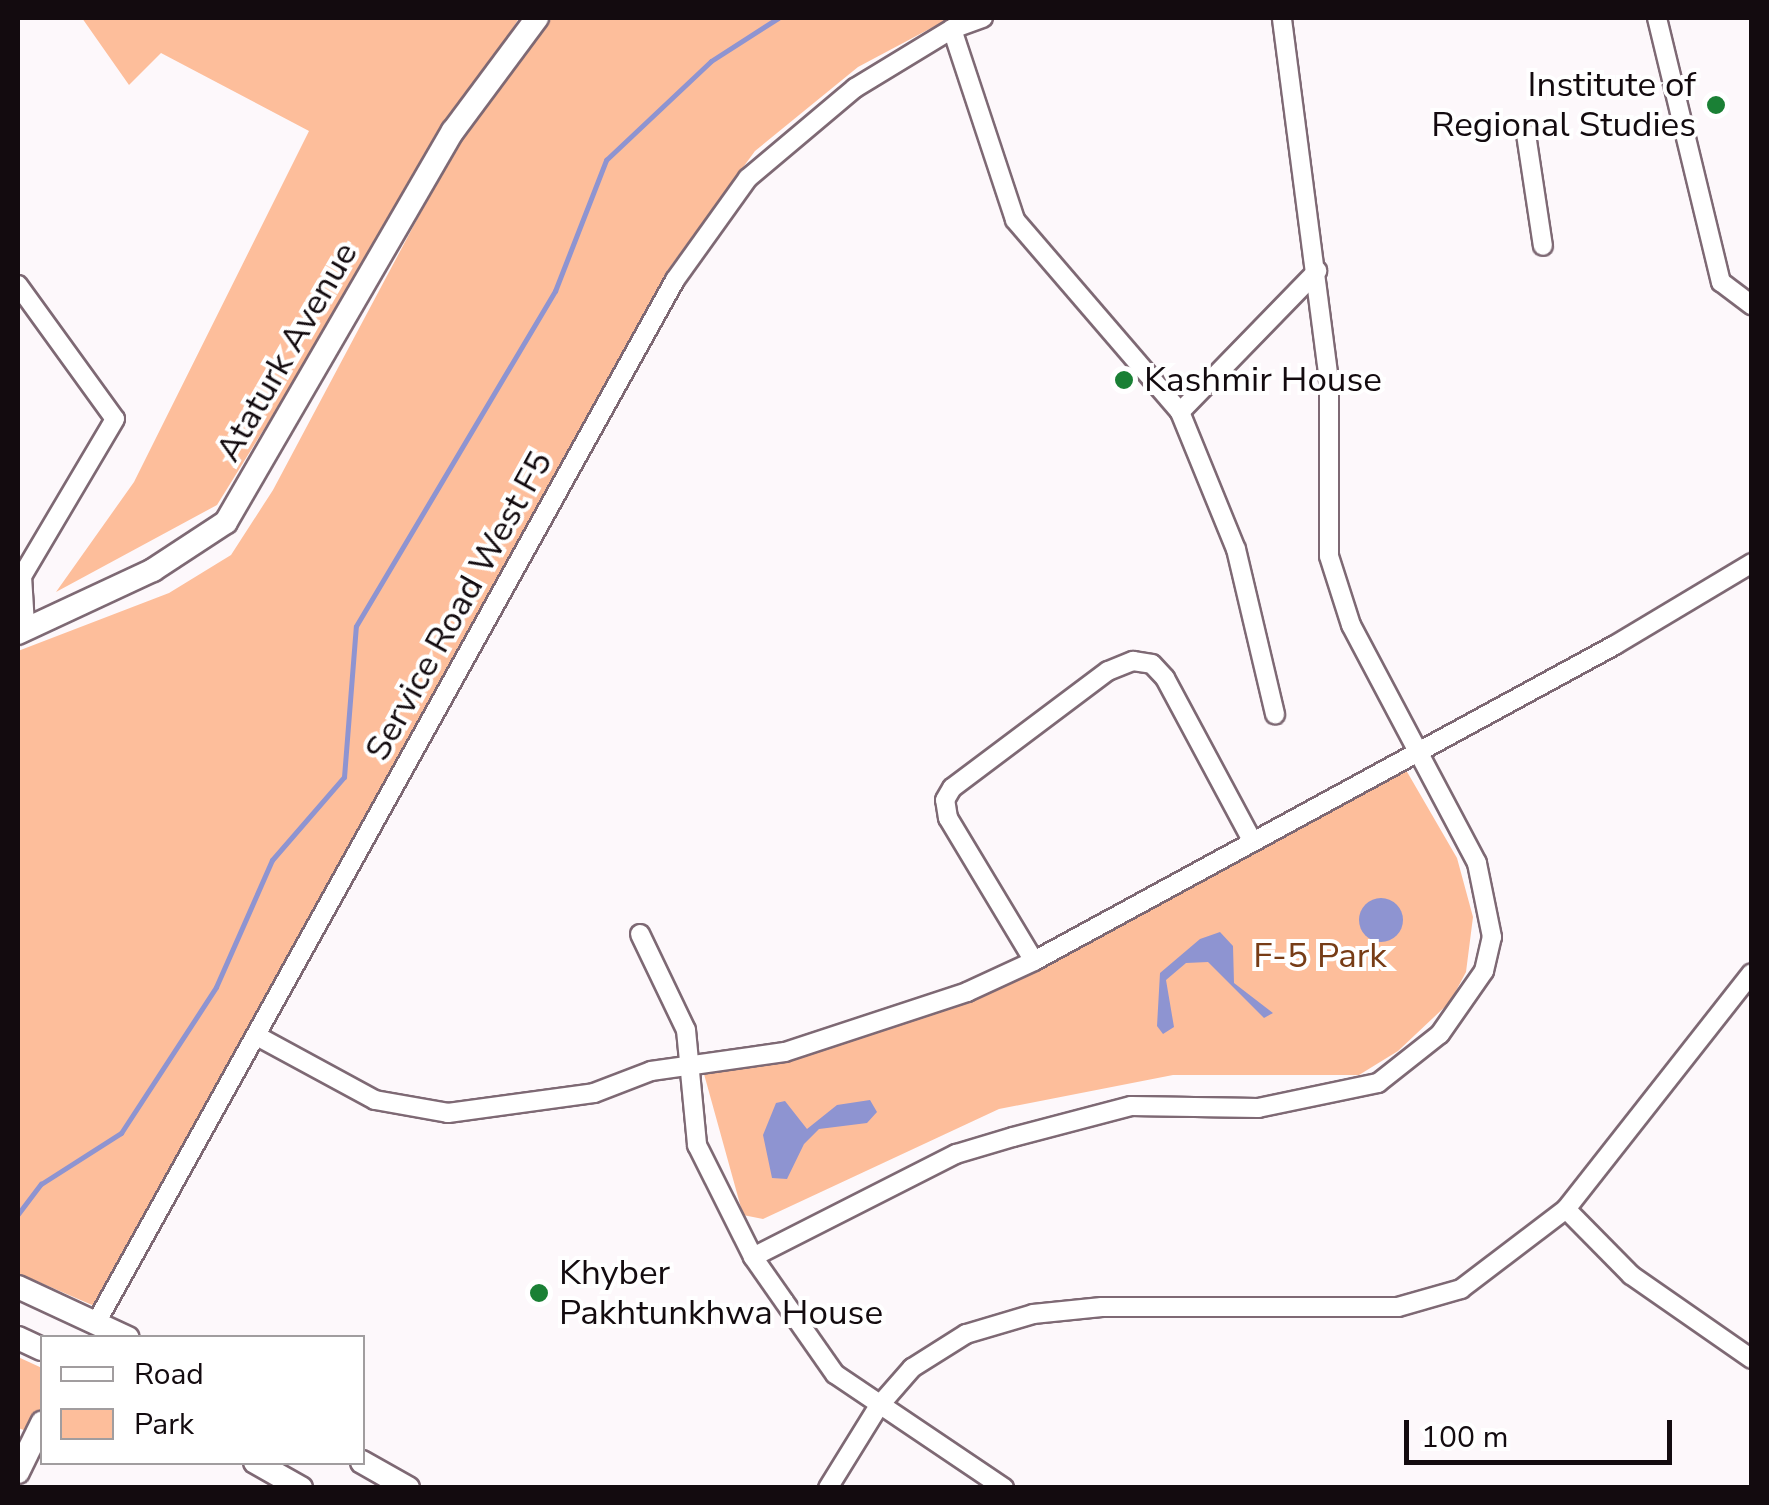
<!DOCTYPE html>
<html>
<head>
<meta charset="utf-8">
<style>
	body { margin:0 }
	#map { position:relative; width:1769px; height:1505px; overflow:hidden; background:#fdf8fb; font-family:"Nunito Sans",sans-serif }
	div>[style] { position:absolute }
	.green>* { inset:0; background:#fdbe9b }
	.water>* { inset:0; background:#8e94d1 }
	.round { border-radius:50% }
	.stream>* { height:5px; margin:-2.5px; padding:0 2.5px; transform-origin:2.5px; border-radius:2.5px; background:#8e94d1 }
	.roads { filter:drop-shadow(2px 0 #7e6974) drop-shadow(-2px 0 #7e6974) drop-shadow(0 2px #7e6974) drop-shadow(0 -2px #7e6974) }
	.minor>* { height:18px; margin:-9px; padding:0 9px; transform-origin:9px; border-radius:9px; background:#fff }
	.tertiary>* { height:22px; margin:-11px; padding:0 11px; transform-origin:11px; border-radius:11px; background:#fff }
	.dots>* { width:28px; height:28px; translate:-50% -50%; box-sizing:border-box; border:5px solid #fff; border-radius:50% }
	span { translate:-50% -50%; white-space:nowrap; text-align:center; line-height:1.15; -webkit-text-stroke:8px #fff; paint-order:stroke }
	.poi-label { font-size:35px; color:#130b0f }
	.right { translate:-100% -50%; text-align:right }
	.left { translate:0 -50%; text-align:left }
	.street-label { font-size:35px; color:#130b0f }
	.park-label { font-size:35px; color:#773c16 }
	.frame { position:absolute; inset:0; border:20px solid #130b0f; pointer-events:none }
	.legend { position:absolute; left:40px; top:1335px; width:325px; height:130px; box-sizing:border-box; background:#fff; border:2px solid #a19d9f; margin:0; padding:12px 18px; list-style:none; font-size:30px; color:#130b0f }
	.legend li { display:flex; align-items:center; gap:20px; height:50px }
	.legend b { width:50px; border:2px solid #a19d9f }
	.scale { position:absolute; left:1404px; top:1420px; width:268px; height:45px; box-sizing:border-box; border:5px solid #130b0f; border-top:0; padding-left:12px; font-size:30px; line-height:35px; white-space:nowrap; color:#130b0f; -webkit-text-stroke:8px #fff; paint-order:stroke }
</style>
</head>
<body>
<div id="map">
	<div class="green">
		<div style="clip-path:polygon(82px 18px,519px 18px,217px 505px,56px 592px,134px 482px,309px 131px,161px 53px,129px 85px)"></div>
		<div style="clip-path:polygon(548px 18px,950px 18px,858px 67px,755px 151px,667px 271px,99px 1308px,18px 1273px,18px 651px,169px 593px,231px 555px,273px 490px,463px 133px,529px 34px)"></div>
		<div style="clip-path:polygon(1406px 770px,1457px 858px,1473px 917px,1466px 972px,1450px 1002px,1398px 1051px,1359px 1075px,1173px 1075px,999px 1109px,763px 1219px,743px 1215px,704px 1074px,863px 1036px,1001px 984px)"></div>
		<div style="clip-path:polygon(18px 1357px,42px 1368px,42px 1414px,33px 1433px,18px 1428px)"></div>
	</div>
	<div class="water">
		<div class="round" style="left:1359px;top:898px;width:44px;height:44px"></div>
		<div style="clip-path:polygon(1220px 932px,1233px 946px,1234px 983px,1273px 1013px,1264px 1018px,1208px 962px,1186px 963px,1166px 980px,1174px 1027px,1163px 1034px,1157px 1026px,1160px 973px,1200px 939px)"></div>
		<div style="clip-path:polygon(870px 1100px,877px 1112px,867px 1123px,819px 1129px,804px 1144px,787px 1179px,772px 1178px,763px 1135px,776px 1103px,785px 1101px,807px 1129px,837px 1105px)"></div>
	</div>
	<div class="stream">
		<div style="left:18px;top:1214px;width:38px;rotate:-53deg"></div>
		<div style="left:41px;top:1184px;width:95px;rotate:-32.5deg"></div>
		<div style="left:121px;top:1133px;width:174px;rotate:-56.9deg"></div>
		<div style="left:216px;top:987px;width:139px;rotate:-66.2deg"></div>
		<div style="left:272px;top:860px;width:110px;rotate:-49.1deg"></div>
		<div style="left:344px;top:777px;width:151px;rotate:-85.5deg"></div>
		<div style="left:356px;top:626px;width:390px;rotate:-59.3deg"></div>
		<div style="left:555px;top:291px;width:141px;rotate:-68.7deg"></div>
		<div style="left:606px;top:160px;width:144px;rotate:-43.3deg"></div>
		<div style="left:711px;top:61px;width:80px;rotate:-32.7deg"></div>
	</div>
	<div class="roads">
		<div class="minor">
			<div style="left:1657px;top:18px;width:272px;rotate:76.4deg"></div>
			<div style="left:1721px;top:282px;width:39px;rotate:37deg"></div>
			<div style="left:952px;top:29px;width:201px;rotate:71.7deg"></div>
			<div style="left:1015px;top:220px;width:253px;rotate:49.3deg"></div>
			<div style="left:1180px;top:412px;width:148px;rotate:67.8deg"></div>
			<div style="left:1236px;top:549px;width:170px;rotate:76.7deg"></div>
			<div style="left:1526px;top:134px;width:113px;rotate:81.4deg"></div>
			<div style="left:18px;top:285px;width:165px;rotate:54.1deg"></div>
			<div style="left:115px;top:419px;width:182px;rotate:120.6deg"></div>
			<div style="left:22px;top:576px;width:49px;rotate:86.5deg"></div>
			<div style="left:1180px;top:412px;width:197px;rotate:-45.8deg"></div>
			<div style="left:640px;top:934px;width:106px;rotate:64.4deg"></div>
			<div style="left:686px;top:1030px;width:116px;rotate:84.5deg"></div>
			<div style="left:697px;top:1145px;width:125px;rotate:63.4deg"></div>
			<div style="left:753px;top:1257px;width:143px;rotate:55deg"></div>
			<div style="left:835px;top:1374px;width:204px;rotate:34deg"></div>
			<div style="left:1034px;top:961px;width:167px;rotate:-121deg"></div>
			<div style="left:948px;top:818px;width:18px;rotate:-99deg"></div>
			<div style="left:945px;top:800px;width:14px;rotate:-60deg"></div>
			<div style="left:952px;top:788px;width:195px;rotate:-36.9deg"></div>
			<div style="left:1108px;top:671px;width:27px;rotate:-22deg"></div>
			<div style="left:1133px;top:661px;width:19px;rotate:9deg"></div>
			<div style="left:1152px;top:664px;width:19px;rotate:47deg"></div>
			<div style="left:1165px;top:678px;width:186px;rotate:61.8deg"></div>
			<div style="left:257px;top:1036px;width:134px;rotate:28.5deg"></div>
			<div style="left:375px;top:1100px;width:74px;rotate:10.1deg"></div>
			<div style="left:448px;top:1113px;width:147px;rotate:-7.8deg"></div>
			<div style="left:594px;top:1093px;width:61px;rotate:-21.1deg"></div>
			<div style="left:651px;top:1071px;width:135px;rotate:-8.1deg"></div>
			<div style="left:785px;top:1052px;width:192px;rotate:-18.2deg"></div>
			<div style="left:967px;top:992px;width:74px;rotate:-24.8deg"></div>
			<div style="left:1034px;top:961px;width:661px;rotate:-28.54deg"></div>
			<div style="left:1615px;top:645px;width:160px;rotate:-30.9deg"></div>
			<div style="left:1566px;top:1209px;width:93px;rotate:45.4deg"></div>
			<div style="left:1631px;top:1275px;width:147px;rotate:34.8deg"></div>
			<div style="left:753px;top:1257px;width:228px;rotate:-26.9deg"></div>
			<div style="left:956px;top:1154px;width:59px;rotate:-16.6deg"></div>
			<div style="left:1013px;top:1137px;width:122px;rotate:-14.7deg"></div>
			<div style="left:1131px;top:1106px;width:127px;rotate:0.9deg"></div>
			<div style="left:1258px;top:1108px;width:123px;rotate:-11.8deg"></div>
			<div style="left:1378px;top:1083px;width:79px;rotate:-38.3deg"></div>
			<div style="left:1440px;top:1034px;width:77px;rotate:-55.1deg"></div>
			<div style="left:1484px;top:971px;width:35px;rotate:-77deg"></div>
			<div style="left:1492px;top:937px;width:76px;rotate:-101.5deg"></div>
			<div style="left:1477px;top:863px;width:269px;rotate:-117.9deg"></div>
			<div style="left:1351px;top:625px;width:72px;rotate:-107.7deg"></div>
			<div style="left:1329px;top:556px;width:175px;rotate:-90deg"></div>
			<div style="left:1329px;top:381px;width:366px;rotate:-97.4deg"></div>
			<div style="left:97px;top:1321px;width:1191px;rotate:-60.96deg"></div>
			<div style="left:675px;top:280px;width:125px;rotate:-54.4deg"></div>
			<div style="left:748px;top:178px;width:140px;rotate:-40.1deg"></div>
			<div style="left:855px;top:88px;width:114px;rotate:-31.3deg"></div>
			<div style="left:952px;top:29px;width:33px;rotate:-20deg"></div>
			<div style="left:828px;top:1488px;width:95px;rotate:-58.3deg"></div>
			<div style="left:878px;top:1407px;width:52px;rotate:-48.9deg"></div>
			<div style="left:912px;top:1368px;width:64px;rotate:-32.2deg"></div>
			<div style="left:966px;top:1334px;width:70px;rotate:-16.6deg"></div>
			<div style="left:1033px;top:1314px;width:69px;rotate:-5.8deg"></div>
			<div style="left:1102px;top:1307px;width:296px"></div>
			<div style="left:1398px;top:1307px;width:66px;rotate:-15.9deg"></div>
			<div style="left:1461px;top:1289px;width:132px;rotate:-37.3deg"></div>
			<div style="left:1566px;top:1209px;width:300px;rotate:-51.8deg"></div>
		</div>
		<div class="tertiary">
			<div style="left:18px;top:633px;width:149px;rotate:-25deg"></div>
			<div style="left:153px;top:570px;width:87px;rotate:-33.3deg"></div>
			<div style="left:226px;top:522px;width:452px;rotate:-59.9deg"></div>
			<div style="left:453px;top:131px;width:141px;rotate:-53.4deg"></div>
			<div style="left:18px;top:1287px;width:121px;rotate:24.9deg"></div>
			<div style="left:18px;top:1338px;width:26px;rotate:25deg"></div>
			<div style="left:255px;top:1462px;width:53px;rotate:29.5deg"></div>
			<div style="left:362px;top:1462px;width:53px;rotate:29.5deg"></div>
			<div style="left:18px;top:1472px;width:55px;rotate:-63.9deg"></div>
		</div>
	</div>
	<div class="dots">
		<div style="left:1716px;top:105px;background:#1a8035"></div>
		<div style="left:1124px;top:380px;background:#1a8035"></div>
		<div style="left:539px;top:1293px;background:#1a8035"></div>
	</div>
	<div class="poi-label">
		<span class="right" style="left:1696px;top:105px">Institute of<br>Regional Studies</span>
		<span class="left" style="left:1144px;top:380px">Kashmir House</span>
		<span class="left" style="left:559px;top:1293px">Khyber<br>Pakhtunkhwa House</span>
	</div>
	<div class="street-label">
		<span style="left:287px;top:352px;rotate:-60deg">Ataturk Avenue</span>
		<span style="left:459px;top:606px;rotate:-61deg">Service Road West F5</span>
	</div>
	<div class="park-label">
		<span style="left:1320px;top:956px">F-5 Park</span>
	</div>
	<div class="frame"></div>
	<ul class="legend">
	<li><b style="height:12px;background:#fff"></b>Road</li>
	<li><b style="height:28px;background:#fdbe9b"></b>Park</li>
	</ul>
	<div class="scale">100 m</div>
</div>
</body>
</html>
